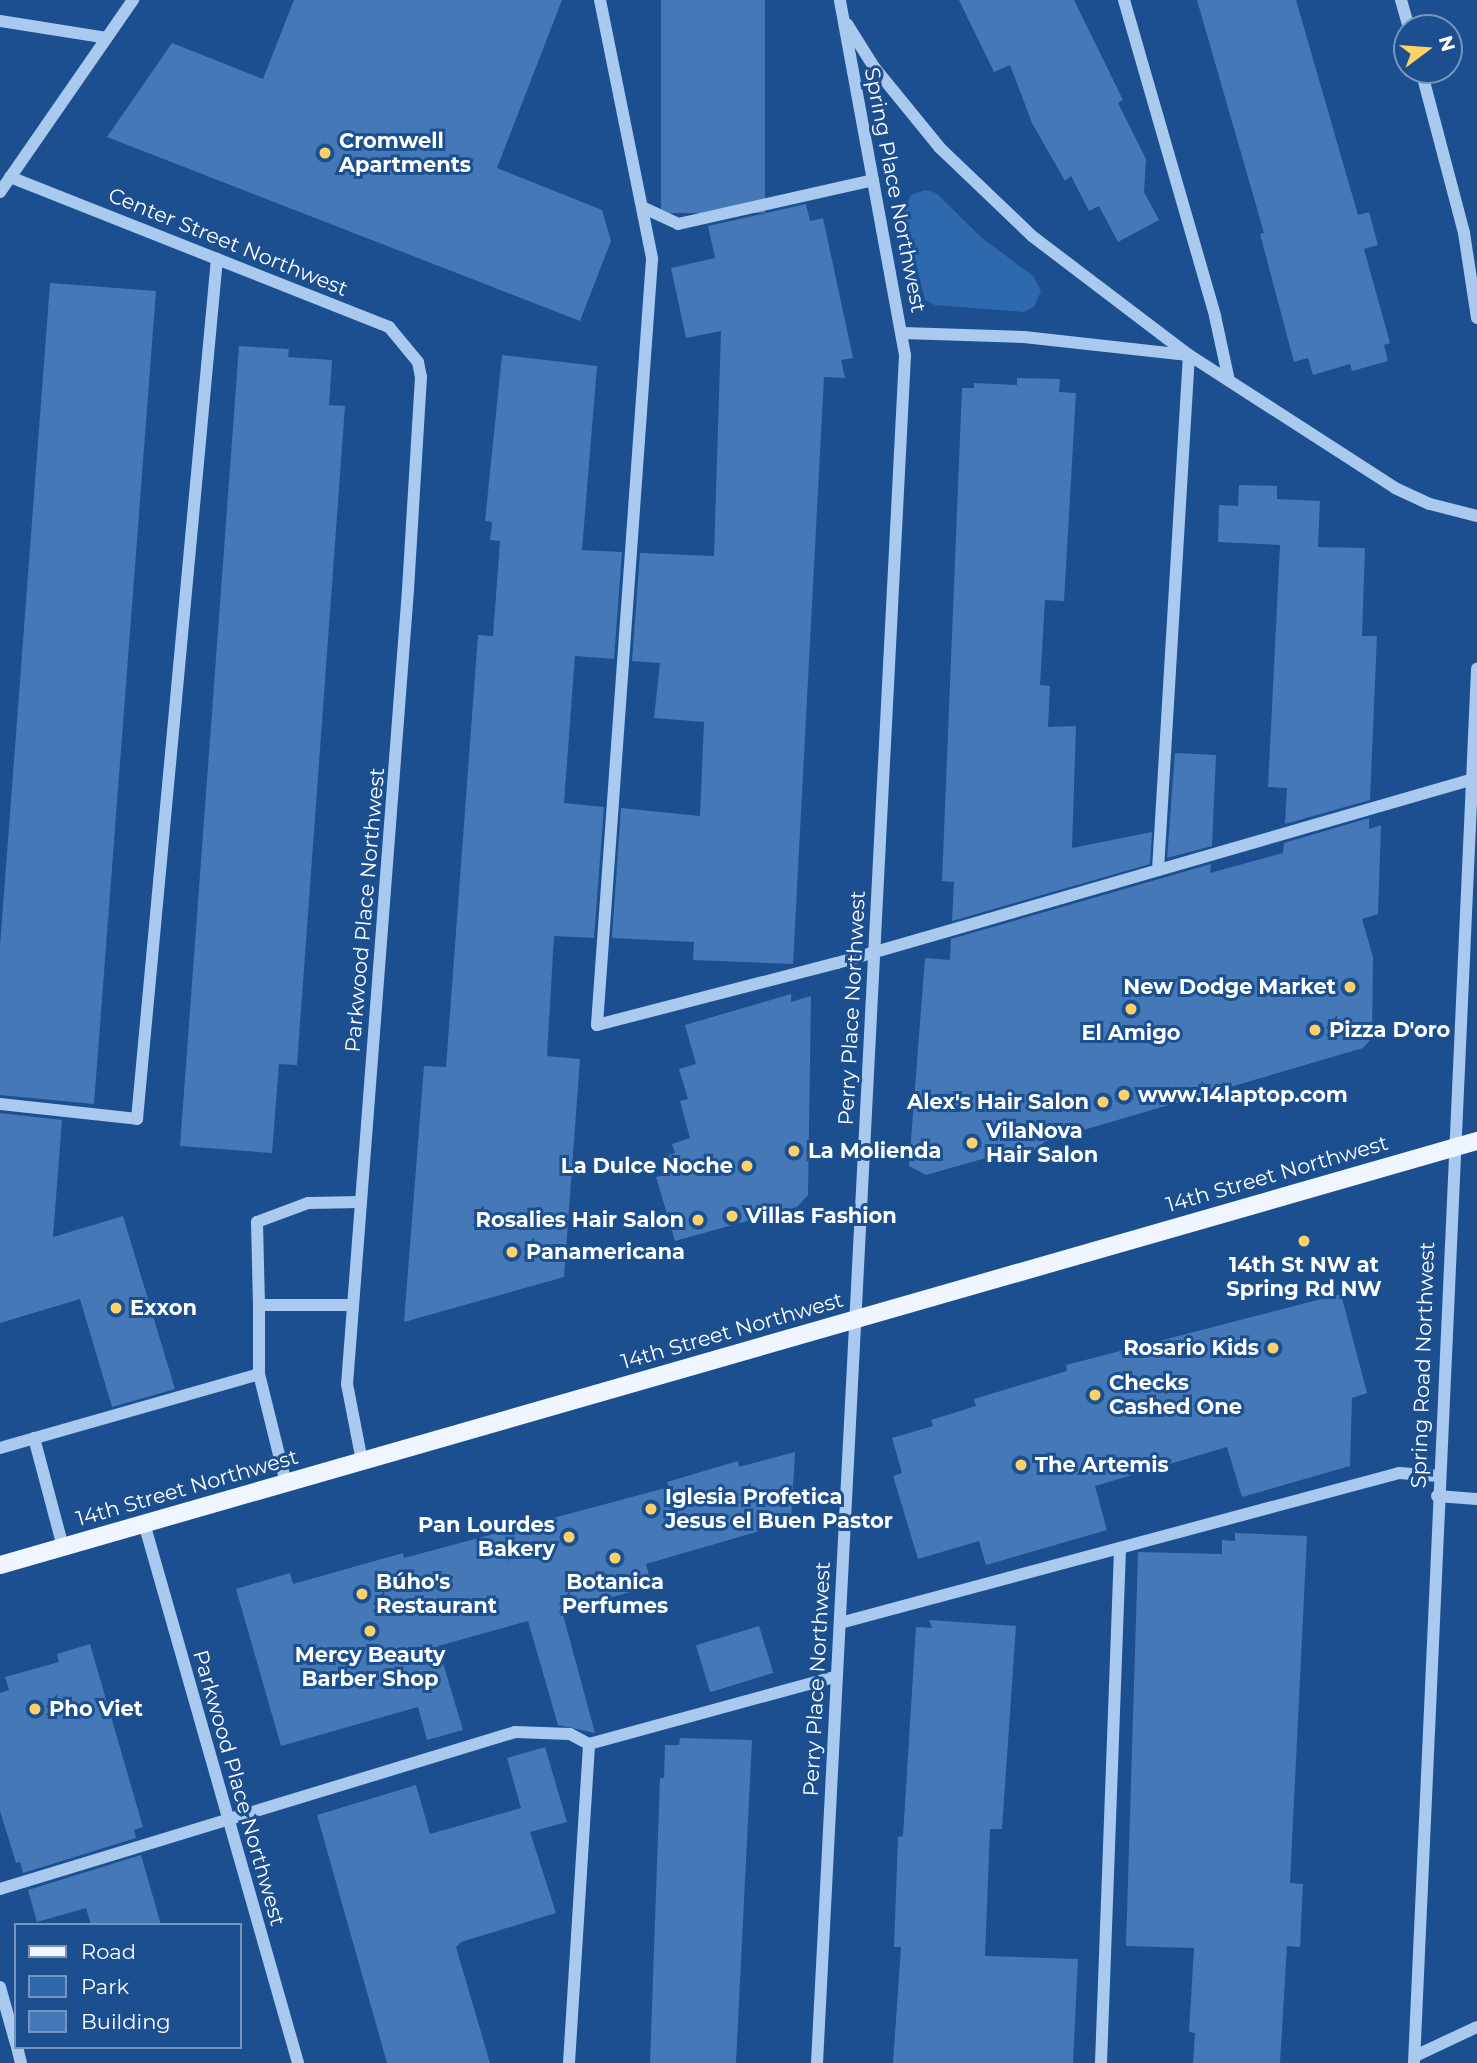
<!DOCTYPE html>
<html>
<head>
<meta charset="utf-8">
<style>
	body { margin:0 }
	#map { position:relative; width:1477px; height:2063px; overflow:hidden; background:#1b4f8f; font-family:Montserrat,sans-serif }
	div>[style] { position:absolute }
	.green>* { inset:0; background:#2e69ad }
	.building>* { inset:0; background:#4478b7; transform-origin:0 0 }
	.minor>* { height:12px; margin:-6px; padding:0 6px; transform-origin:6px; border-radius:6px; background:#a9c9ee }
	.major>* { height:18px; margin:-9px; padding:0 9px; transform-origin:9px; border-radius:9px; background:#f0f6ff }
	.dots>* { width:19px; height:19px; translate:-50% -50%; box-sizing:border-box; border:4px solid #1b4f8f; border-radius:50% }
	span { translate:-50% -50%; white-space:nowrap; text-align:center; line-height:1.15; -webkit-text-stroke:6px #1b4f8f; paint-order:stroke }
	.poi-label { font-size:21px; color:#fff; font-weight:700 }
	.left { translate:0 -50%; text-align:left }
	.right { translate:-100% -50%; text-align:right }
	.street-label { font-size:21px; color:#fff }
	.legend { position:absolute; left:14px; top:1923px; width:228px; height:126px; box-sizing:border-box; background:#1b4f8f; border:2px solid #7695bc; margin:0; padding:9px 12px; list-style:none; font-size:21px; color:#fff }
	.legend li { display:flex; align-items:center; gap:14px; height:35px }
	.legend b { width:35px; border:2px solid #7695bc }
	.north { position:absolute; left:1393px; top:14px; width:70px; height:70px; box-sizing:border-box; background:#1b4f8f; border:2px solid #7695bc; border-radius:50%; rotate:74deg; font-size:19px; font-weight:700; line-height:28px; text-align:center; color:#fff }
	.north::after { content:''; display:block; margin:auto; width:24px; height:32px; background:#ffd166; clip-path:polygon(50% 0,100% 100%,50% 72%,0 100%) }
</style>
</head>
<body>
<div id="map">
	<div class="green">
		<div style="clip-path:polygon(925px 190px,936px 193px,982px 238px,1033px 276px,1041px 291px,1034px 307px,1024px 312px,935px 305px,925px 300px,903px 211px,911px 195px)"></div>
	</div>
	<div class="building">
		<div style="clip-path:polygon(294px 0,562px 0,497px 168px,602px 210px,611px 241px,580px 321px,107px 137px,172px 43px,263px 79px)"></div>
		<div style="left:661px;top:0;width:104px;height:213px"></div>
		<div style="clip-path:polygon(959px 0,1074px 0,1123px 100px,1118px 103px,1146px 159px,1144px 192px,1159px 220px,1118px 242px,1099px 206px,1089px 211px,1071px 176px,1065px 181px,1032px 123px,1010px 65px,994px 72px)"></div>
		<div style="clip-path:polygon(1197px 0,1296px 0,1358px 215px,1369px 212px,1378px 245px,1364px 249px,1390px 343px,1384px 345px,1388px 361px,1352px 371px,1350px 364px,1313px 375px,1308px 358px,1294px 362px,1260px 234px,1264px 233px)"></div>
		<div style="clip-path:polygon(806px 204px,810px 221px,823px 218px,853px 358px,841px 360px,845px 378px,824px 377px,793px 964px,693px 960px,694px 942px,612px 938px,621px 808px,700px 816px,704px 722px,654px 718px,660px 663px,632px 661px,640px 553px,714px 556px,721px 331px,686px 338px,671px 268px,715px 258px,708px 226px)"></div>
		<div style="clip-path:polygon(50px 283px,156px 291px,94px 1104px,0 1095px,0 946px)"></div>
		<div style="clip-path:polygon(239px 346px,289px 349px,288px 357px,332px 360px,329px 405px,345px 406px,297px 1065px,279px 1064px,272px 1153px,180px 1146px)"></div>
		<div style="clip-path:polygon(502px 355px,597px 366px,582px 550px,622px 552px,614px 659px,575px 656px,564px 803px,604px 807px,594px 938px,554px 936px,547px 1056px,580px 1059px,564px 1277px,404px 1322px,424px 1066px,446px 1067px,478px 635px,493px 636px,500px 541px,490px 540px,492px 522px,485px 521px)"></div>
		<div style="clip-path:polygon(1017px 378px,1060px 379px,1059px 392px,1076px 393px,1064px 601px,1045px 600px,1040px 685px,1050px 686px,1048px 727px,1076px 726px,1072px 848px,1152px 832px,1150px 864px,952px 921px,954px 882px,942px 881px,962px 388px,974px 388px,974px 383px,1017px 385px)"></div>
		<div style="clip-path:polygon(1239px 485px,1277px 486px,1277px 499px,1320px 501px,1318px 547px,1365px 548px,1362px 636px,1377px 636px,1370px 800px,1285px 824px,1287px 788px,1268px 787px,1280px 545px,1218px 542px,1219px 505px,1238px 506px)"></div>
		<div style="clip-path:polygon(1175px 753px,1216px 755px,1212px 846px,1167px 858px)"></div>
		<div style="clip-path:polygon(1369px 818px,1369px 829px,1381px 825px,1378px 914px,1362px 919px,1373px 957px,1372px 1038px,1363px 1048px,1046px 1141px,1030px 1153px,1014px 1150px,926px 1175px,909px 1166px,925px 958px,950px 960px,951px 939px,1211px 864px,1210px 873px,1283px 853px,1284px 843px)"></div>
		<div style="clip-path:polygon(791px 994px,791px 1002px,811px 996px,808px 1195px,797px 1207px,675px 1241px,656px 1177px,666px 1174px,661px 1157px,675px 1153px,672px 1144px,690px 1138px,680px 1101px,688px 1099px,679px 1069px,696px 1064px,685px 1025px)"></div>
		<div style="clip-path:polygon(0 1113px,62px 1120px,53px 1237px,123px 1216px,175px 1389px,112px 1407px,80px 1299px,0 1323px)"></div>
		<div style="clip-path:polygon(1341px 1294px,1367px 1393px,1352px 1398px,1350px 1466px,1242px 1497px,1227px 1447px,1095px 1486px,1107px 1530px,986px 1565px,979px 1541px,918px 1559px,893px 1476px,902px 1473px,892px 1438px,933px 1426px,931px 1420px,976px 1406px,974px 1399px,1067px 1371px,1066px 1365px)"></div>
		<div style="clip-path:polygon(795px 1452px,791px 1522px,646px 1564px,652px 1586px,562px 1611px,595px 1733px,558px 1725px,528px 1621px,438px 1646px,463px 1730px,427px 1740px,418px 1707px,281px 1746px,236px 1589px,290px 1573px,293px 1584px,403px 1553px,404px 1558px,669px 1487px,667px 1482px,738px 1461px,739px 1467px)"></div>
		<div style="clip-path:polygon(1235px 1533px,1307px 1536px,1290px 1883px,1303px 1884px,1300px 1947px,1287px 1946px,1280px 2063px,1193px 2063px,1195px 2033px,1189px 2032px,1194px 1948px,1126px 1946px,1138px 1552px,1222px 1554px,1222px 1540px,1235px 1541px)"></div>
		<div style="clip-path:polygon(929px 1620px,1016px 1626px,1002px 1829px,990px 1829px,985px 1956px,1078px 1959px,1073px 2063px,893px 2063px,901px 1947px,894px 1947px,898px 1837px,903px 1836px,916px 1627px,932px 1628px)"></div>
		<div style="left:759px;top:1626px;width:49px;height:66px;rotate:73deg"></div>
		<div style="clip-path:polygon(90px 1644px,143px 1827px,134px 1830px,136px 1838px,23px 1873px,20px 1862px,16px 1863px,0 1811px,0 1693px,9px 1690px,5px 1677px,59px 1662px,57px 1654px)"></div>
		<div style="clip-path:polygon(680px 1738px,752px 1740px,736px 2063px,650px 2063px,660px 1778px,664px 1778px,665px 1745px,679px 1745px)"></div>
		<div style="clip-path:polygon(545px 1747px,567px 1822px,530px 1832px,556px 1913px,461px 1942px,456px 1947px,490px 2063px,387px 2063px,317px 1815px,416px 1785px,430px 1834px,521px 1808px,507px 1758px)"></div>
		<div style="clip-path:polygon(141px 1855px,161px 1925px,91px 1925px,86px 1908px,37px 1922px,28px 1890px)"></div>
	</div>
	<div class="minor">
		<div style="left:600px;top:0;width:264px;rotate:78.6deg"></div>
		<div style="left:652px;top:259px;width:768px;rotate:94.11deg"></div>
		<div style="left:597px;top:1025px;width:248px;rotate:-14.5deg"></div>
		<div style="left:837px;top:963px;width:666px;rotate:-16.12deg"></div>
		<div style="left:1124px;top:0;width:329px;rotate:73.9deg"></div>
		<div style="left:1215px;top:316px;width:66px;rotate:77.8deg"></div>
		<div style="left:1401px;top:0;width:29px;rotate:74deg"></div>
		<div style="left:0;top:21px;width:108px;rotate:9deg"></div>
		<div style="left:847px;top:24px;width:51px;rotate:57.9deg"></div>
		<div style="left:874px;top:67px;width:104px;rotate:50.8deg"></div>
		<div style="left:940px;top:148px;width:127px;rotate:43.7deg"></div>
		<div style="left:1032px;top:236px;width:197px;rotate:37.2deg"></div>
		<div style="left:1189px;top:355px;width:245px;rotate:32.8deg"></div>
		<div style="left:1395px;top:488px;width:38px;rotate:25deg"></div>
		<div style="left:1430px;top:504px;width:49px;rotate:14.3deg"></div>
		<div style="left:1421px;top:70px;width:169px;rotate:75.2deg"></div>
		<div style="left:1464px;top:233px;width:86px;rotate:81.3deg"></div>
		<div style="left:10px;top:177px;width:408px;rotate:21.6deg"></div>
		<div style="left:389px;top:327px;width:45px;rotate:50.4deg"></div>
		<div style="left:418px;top:362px;width:15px;rotate:79deg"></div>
		<div style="left:421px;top:377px;width:213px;rotate:93.5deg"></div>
		<div style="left:408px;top:590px;width:796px;rotate:94.39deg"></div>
		<div style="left:347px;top:1384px;width:78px;rotate:79deg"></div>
		<div style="left:0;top:192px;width:234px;rotate:-55.3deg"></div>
		<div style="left:642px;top:207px;width:40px;rotate:25deg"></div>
		<div style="left:678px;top:224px;width:200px;rotate:-12.7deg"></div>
		<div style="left:903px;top:333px;width:121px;rotate:1.9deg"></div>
		<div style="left:1024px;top:337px;width:165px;rotate:6.3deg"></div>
		<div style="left:1158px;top:870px;width:516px;rotate:-86.56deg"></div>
		<div style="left:0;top:1104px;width:138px;rotate:6.2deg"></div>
		<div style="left:137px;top:1119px;width:864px;rotate:-84.69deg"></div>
		<div style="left:259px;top:1305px;width:69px;rotate:90deg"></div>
		<div style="left:259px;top:1374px;width:112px;rotate:76.1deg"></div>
		<div style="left:352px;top:1305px;width:93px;rotate:180deg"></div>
		<div style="left:259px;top:1305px;width:83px;rotate:-91.4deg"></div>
		<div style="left:257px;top:1222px;width:54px;rotate:-20.4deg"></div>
		<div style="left:308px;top:1203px;width:52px;rotate:-1.1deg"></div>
		<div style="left:34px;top:1438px;width:113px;rotate:75.1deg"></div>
		<div style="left:0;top:1448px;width:269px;rotate:-15.9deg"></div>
		<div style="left:1437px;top:1496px;width:40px;rotate:4.3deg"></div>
		<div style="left:144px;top:1523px;width:562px;rotate:74.08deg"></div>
		<div style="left:840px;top:1623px;width:579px;rotate:-15.02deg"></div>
		<div style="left:1399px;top:1473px;width:40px;rotate:4.3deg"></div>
		<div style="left:0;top:1889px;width:538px;rotate:-16.95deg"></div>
		<div style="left:515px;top:1732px;width:55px;rotate:2.1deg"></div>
		<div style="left:570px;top:1734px;width:21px;rotate:28deg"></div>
		<div style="left:589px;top:1744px;width:257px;rotate:-15.3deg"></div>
		<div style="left:0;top:1987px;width:59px;rotate:74.3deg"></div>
		<div style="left:17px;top:2047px;width:16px;rotate:76deg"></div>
		<div style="left:1415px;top:2056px;width:68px;rotate:-25.1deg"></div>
		<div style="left:569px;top:2063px;width:320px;rotate:-86.4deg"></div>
		<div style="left:817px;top:2063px;width:1710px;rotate:-87.05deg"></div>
		<div style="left:905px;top:355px;width:361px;rotate:-100.4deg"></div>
		<div style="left:1101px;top:2063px;width:514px;rotate:-87.88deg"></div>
		<div style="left:1414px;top:2063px;width:1396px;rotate:-87.41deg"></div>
	</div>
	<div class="major">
		<div style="left:0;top:1565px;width:1537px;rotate:-16.02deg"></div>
	</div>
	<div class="dots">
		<div style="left:325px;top:153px;background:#ffd166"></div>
		<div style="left:1350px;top:987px;background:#ffd166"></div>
		<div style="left:1131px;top:1009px;background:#ffd166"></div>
		<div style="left:1315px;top:1030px;background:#ffd166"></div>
		<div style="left:1124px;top:1095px;background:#ffd166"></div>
		<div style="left:1103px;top:1102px;background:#ffd166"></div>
		<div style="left:972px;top:1143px;background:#ffd166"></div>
		<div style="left:794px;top:1151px;background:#ffd166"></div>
		<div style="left:747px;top:1166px;background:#ffd166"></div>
		<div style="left:732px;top:1216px;background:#ffd166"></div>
		<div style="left:698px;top:1220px;background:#ffd166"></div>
		<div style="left:1304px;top:1241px;background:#ffd166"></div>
		<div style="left:512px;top:1252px;background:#ffd166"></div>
		<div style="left:116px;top:1308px;background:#ffd166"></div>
		<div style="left:1273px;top:1348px;background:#ffd166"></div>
		<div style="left:1095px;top:1395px;background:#ffd166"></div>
		<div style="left:1021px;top:1465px;background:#ffd166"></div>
		<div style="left:651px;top:1509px;background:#ffd166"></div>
		<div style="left:569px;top:1537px;background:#ffd166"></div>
		<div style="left:615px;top:1558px;background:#ffd166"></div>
		<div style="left:362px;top:1594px;background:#ffd166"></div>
		<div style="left:370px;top:1631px;background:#ffd166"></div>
		<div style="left:35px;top:1709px;background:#ffd166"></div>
	</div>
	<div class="poi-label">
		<span class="left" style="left:339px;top:153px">Cromwell<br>Apartments</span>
		<span class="right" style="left:1336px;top:987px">New Dodge Market</span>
		<span class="left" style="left:1329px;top:1030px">Pizza D'oro</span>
		<span style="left:1131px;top:1033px">El Amigo</span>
		<span class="left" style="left:1138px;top:1095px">www.14laptop.com</span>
		<span class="right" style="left:1089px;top:1102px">Alex's Hair Salon</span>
		<span class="left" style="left:986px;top:1143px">VilaNova<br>Hair Salon</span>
		<span class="left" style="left:808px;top:1151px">La Molienda</span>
		<span class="right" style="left:733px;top:1166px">La Dulce Noche</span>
		<span class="left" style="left:746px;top:1216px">Villas Fashion</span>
		<span class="right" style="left:684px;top:1220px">Rosalies Hair Salon</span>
		<span class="left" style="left:526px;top:1252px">Panamericana</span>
		<span style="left:1304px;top:1277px">14th St NW at<br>Spring Rd NW</span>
		<span class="left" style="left:130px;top:1308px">Exxon</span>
		<span class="right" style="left:1259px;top:1348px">Rosario Kids</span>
		<span class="left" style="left:1109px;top:1395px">Checks<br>Cashed One</span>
		<span class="left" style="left:1035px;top:1465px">The Artemis</span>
		<span class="left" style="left:665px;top:1509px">Iglesia Profetica<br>Jesus el Buen Pastor</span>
		<span class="right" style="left:555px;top:1537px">Pan Lourdes<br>Bakery</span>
		<span class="left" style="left:376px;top:1594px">Búho's<br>Restaurant</span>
		<span style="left:615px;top:1594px">Botanica<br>Perfumes</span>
		<span style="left:370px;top:1667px">Mercy Beauty<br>Barber Shop</span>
		<span class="left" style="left:49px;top:1709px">Pho Viet</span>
	</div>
	<div class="street-label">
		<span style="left:895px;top:190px;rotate:79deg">Spring Place Northwest</span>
		<span style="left:228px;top:242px;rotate:22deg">Center Street Northwest</span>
		<span style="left:365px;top:910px;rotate:-85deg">Parkwood Place Northwest</span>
		<span style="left:852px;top:1008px;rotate:-87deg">Perry Place Northwest</span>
		<span style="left:1277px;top:1174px;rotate:-16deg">14th Street Northwest</span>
		<span style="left:732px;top:1331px;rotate:-16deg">14th Street Northwest</span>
		<span style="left:1423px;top:1365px;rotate:-88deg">Spring Road Northwest</span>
		<span style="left:187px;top:1488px;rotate:-16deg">14th Street Northwest</span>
		<span style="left:817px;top:1679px;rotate:-87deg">Perry Place Northwest</span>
		<span style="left:239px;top:1788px;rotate:74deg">Parkwood Place Northwest</span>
	</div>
	<ul class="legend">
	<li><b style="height:9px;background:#f0f6ff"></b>Road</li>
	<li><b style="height:19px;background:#2e69ad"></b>Park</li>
	<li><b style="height:19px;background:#4478b7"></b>Building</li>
	</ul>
	<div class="north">N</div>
</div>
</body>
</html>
